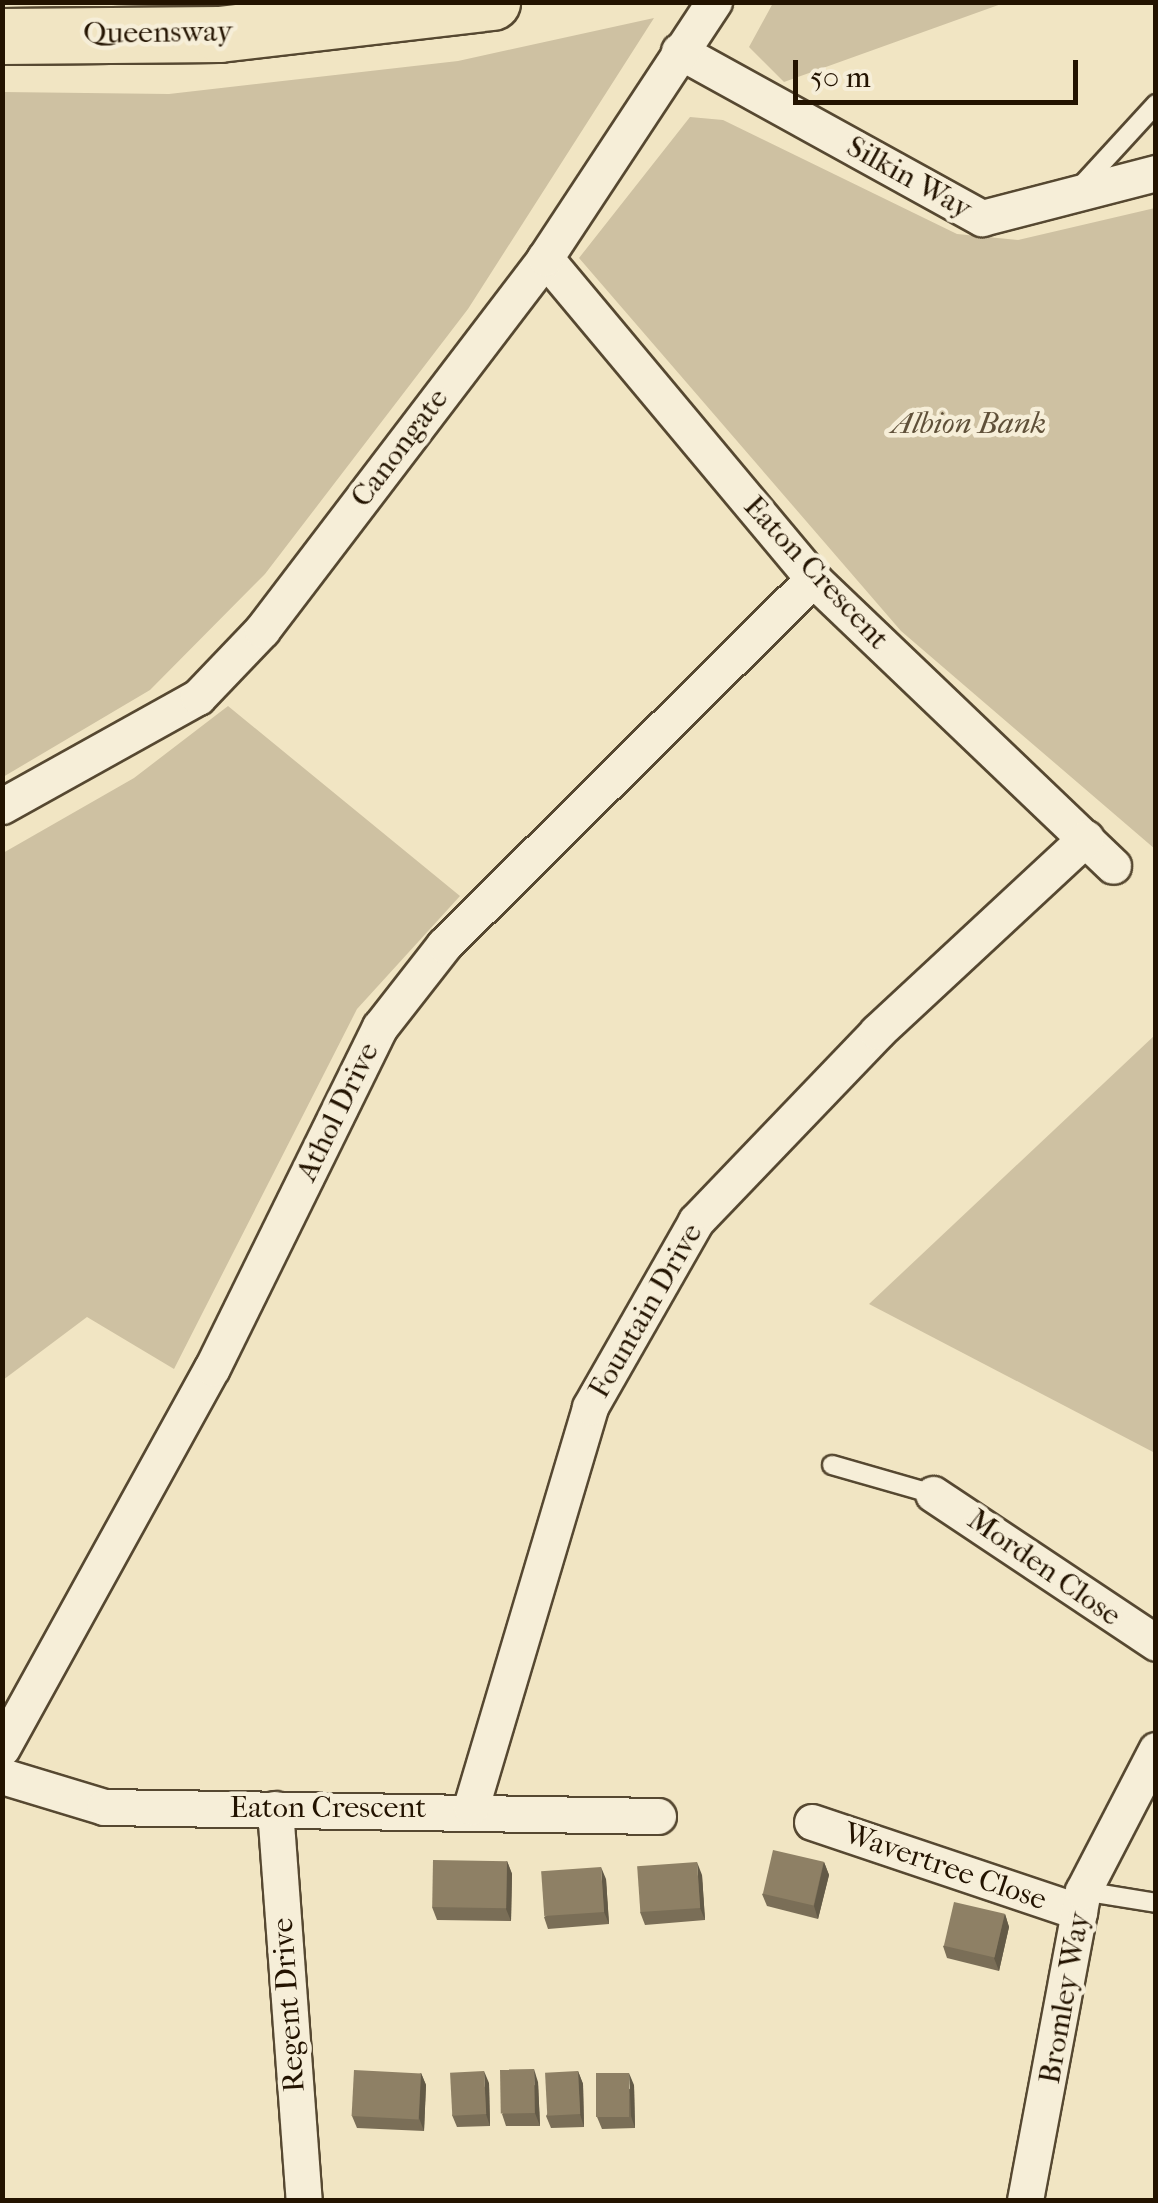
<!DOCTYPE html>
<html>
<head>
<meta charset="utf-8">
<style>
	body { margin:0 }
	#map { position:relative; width:1158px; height:2203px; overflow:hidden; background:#f1e5c3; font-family:"IM FELL French Canon",serif }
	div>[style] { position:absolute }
	.green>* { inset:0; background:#cec1a2 }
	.roads { filter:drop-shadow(2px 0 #564831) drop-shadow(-2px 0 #564831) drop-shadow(0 2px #564831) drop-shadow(0 -2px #564831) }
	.lane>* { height:18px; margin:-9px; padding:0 9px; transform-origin:9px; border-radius:9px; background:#f6eed8 }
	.street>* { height:35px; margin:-17.5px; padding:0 17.5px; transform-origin:17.5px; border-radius:17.5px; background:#f6eed8 }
	.highway>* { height:55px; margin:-27.5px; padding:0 27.5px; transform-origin:27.5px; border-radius:27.5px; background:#f1e5c3 }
	.wall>* { inset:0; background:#7a6e57 }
	.shaded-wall>* { inset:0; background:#635a47 }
	.building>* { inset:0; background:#8e8065; transform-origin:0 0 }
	span { translate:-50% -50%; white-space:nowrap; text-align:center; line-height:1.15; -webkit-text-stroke:9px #f6eed8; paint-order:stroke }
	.street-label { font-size:30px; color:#231300 }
	.park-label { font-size:30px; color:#5f5039; font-style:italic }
	.frame { position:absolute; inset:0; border:5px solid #231300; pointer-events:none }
	.scale { position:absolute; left:793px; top:60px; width:285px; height:45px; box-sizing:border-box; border:5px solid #231300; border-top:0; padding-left:12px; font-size:30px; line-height:35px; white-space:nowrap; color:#231300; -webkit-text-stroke:8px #f6eed8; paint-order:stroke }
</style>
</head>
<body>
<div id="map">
	<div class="green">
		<div style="clip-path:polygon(773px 3px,773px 2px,1004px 3px,784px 82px,749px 47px)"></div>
		<div style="clip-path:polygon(654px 18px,468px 309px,265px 574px,150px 690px,3px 777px,3px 92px,169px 94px,458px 61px)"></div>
		<div style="clip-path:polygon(690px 117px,723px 120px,957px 234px,1018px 240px,1155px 208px,1155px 849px,901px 631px,579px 258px)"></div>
		<div style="clip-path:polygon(228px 706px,460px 896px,357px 1009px,174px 1369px,87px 1317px,3px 1380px,3px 853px,134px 778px)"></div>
		<div style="clip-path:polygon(1155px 1035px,1155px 1453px,869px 1304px)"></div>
	</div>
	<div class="roads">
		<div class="lane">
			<div style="left:1080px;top:187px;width:113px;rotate:-47.5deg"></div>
			<div style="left:832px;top:1465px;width:105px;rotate:16deg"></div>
			<div style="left:1083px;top:1891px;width:74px;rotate:9.3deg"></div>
		</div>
		<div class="street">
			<div style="left:679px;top:51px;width:346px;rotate:28.9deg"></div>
			<div style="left:982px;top:218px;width:180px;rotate:-14.5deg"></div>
			<div style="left:545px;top:258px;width:418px;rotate:50.1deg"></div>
			<div style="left:813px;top:579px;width:415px;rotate:43.7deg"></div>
			<div style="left:2px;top:806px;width:224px;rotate:-29.1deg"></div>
			<div style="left:198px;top:697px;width:93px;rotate:-46.3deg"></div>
			<div style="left:262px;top:630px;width:467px;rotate:-52.7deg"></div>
			<div style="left:545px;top:258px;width:307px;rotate:-56.6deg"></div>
			<div style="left:933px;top:1494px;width:268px;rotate:33.7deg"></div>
			<div style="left:2px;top:1748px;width:434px;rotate:-61.1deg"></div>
			<div style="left:212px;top:1368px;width:380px;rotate:-63.8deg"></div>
			<div style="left:380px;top:1027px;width:104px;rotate:-52deg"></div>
			<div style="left:444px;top:945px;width:520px;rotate:-44.77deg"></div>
			<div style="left:2px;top:1776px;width:107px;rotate:16.9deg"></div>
			<div style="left:104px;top:1807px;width:554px;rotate:0.93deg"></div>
			<div style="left:471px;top:1807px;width:417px;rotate:-73.4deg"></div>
			<div style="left:590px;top:1407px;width:214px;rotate:-60.3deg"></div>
			<div style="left:696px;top:1221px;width:262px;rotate:-46.2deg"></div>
			<div style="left:877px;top:1032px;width:285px;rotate:-42.9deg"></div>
			<div style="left:275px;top:1809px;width:392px;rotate:85.8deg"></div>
			<div style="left:812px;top:1822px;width:282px;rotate:18.6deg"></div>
			<div style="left:1025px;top:2200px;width:314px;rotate:-79.4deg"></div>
			<div style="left:1083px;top:1891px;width:159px;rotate:-62.6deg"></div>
		</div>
		<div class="highway">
			<div style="left:2px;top:36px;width:217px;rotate:-0.5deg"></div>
			<div style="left:219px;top:34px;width:275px;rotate:-6.7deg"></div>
		</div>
	</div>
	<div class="wall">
		<div style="clip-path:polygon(507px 1861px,512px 1874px,511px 1921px,437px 1920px,432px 1907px)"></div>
		<div style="clip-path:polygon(824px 1862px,829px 1875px,818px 1919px,767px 1906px,762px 1894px)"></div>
		<div style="clip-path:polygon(702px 1875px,705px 1920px,645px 1925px,640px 1912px)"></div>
		<div style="clip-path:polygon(606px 1879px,609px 1924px,548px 1929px,544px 1917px)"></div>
		<div style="clip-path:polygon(1005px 1914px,1009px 1927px,999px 1971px,947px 1958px,943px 1946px)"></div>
		<div style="clip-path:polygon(578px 2071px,583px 2084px,584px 2127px,551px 2128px,546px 2116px)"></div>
		<div style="clip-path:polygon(421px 2073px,426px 2085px,424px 2131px,357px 2128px,352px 2116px)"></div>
		<div style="clip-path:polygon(538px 2082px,540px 2126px,506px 2126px,502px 2114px)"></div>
		<div style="clip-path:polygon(489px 2083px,490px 2126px,457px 2127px,452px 2115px)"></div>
		<div style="clip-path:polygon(634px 2085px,635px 2128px,602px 2129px,597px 2117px)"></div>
	</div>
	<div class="shaded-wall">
		<div style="clip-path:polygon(507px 1861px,512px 1874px,511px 1921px,506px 1909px)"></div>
		<div style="clip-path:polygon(697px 1862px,702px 1875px,705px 1920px,700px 1908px)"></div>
		<div style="clip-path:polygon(824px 1862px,829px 1875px,818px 1919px,814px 1906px)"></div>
		<div style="clip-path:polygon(601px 1867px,606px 1879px,609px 1924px,604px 1912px)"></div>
		<div style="clip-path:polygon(1005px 1914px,1009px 1927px,999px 1971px,994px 1958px)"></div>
		<div style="clip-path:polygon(534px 2069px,538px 2082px,540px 2126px,535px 2113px)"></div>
		<div style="clip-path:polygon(484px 2071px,489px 2083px,490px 2126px,486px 2114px)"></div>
		<div style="clip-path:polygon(578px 2071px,583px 2084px,584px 2127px,580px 2114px)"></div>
		<div style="clip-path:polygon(421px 2073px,426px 2085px,424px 2131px,419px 2118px)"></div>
		<div style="clip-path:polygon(629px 2073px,634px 2085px,635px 2128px,631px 2116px)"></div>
	</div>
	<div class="building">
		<div style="left:773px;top:1850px;width:52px;height:45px;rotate:13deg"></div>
		<div style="left:433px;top:1860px;width:74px;height:47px;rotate:1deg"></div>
		<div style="left:697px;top:1862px;width:46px;height:60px;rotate:86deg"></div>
		<div style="left:601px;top:1867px;width:45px;height:60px;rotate:86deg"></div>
		<div style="left:954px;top:1902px;width:52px;height:45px;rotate:13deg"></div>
		<div style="left:534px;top:2069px;width:44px;height:34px;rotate:89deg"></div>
		<div style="left:354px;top:2070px;width:67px;height:46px;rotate:3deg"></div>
		<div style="left:484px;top:2071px;width:43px;height:34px;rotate:87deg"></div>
		<div style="left:578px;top:2071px;width:43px;height:33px;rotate:87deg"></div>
		<div style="left:596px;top:2073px;width:33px;height:44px"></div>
	</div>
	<div class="street-label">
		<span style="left:158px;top:33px;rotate:-1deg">Queensway</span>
		<span style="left:909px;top:178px;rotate:29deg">Silkin Way</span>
		<span style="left:400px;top:448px;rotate:-53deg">Canongate</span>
		<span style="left:816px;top:573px;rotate:47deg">Eaton Crescent</span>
		<span style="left:338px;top:1112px;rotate:-64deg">Athol Drive</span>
		<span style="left:646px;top:1311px;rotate:-60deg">Fountain Drive</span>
		<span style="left:1044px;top:1568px;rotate:35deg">Morden Close</span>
		<span style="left:328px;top:1808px">Eaton Crescent</span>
		<span style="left:945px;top:1867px;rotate:19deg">Wavertree Close</span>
		<span style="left:1065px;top:1998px;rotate:-80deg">Bromley Way</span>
		<span style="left:289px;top:2005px;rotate:-94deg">Regent Drive</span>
	</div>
	<div class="park-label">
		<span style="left:969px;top:424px">Albion Bank</span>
	</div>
	<div class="frame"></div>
	<div class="scale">50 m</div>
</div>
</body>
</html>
